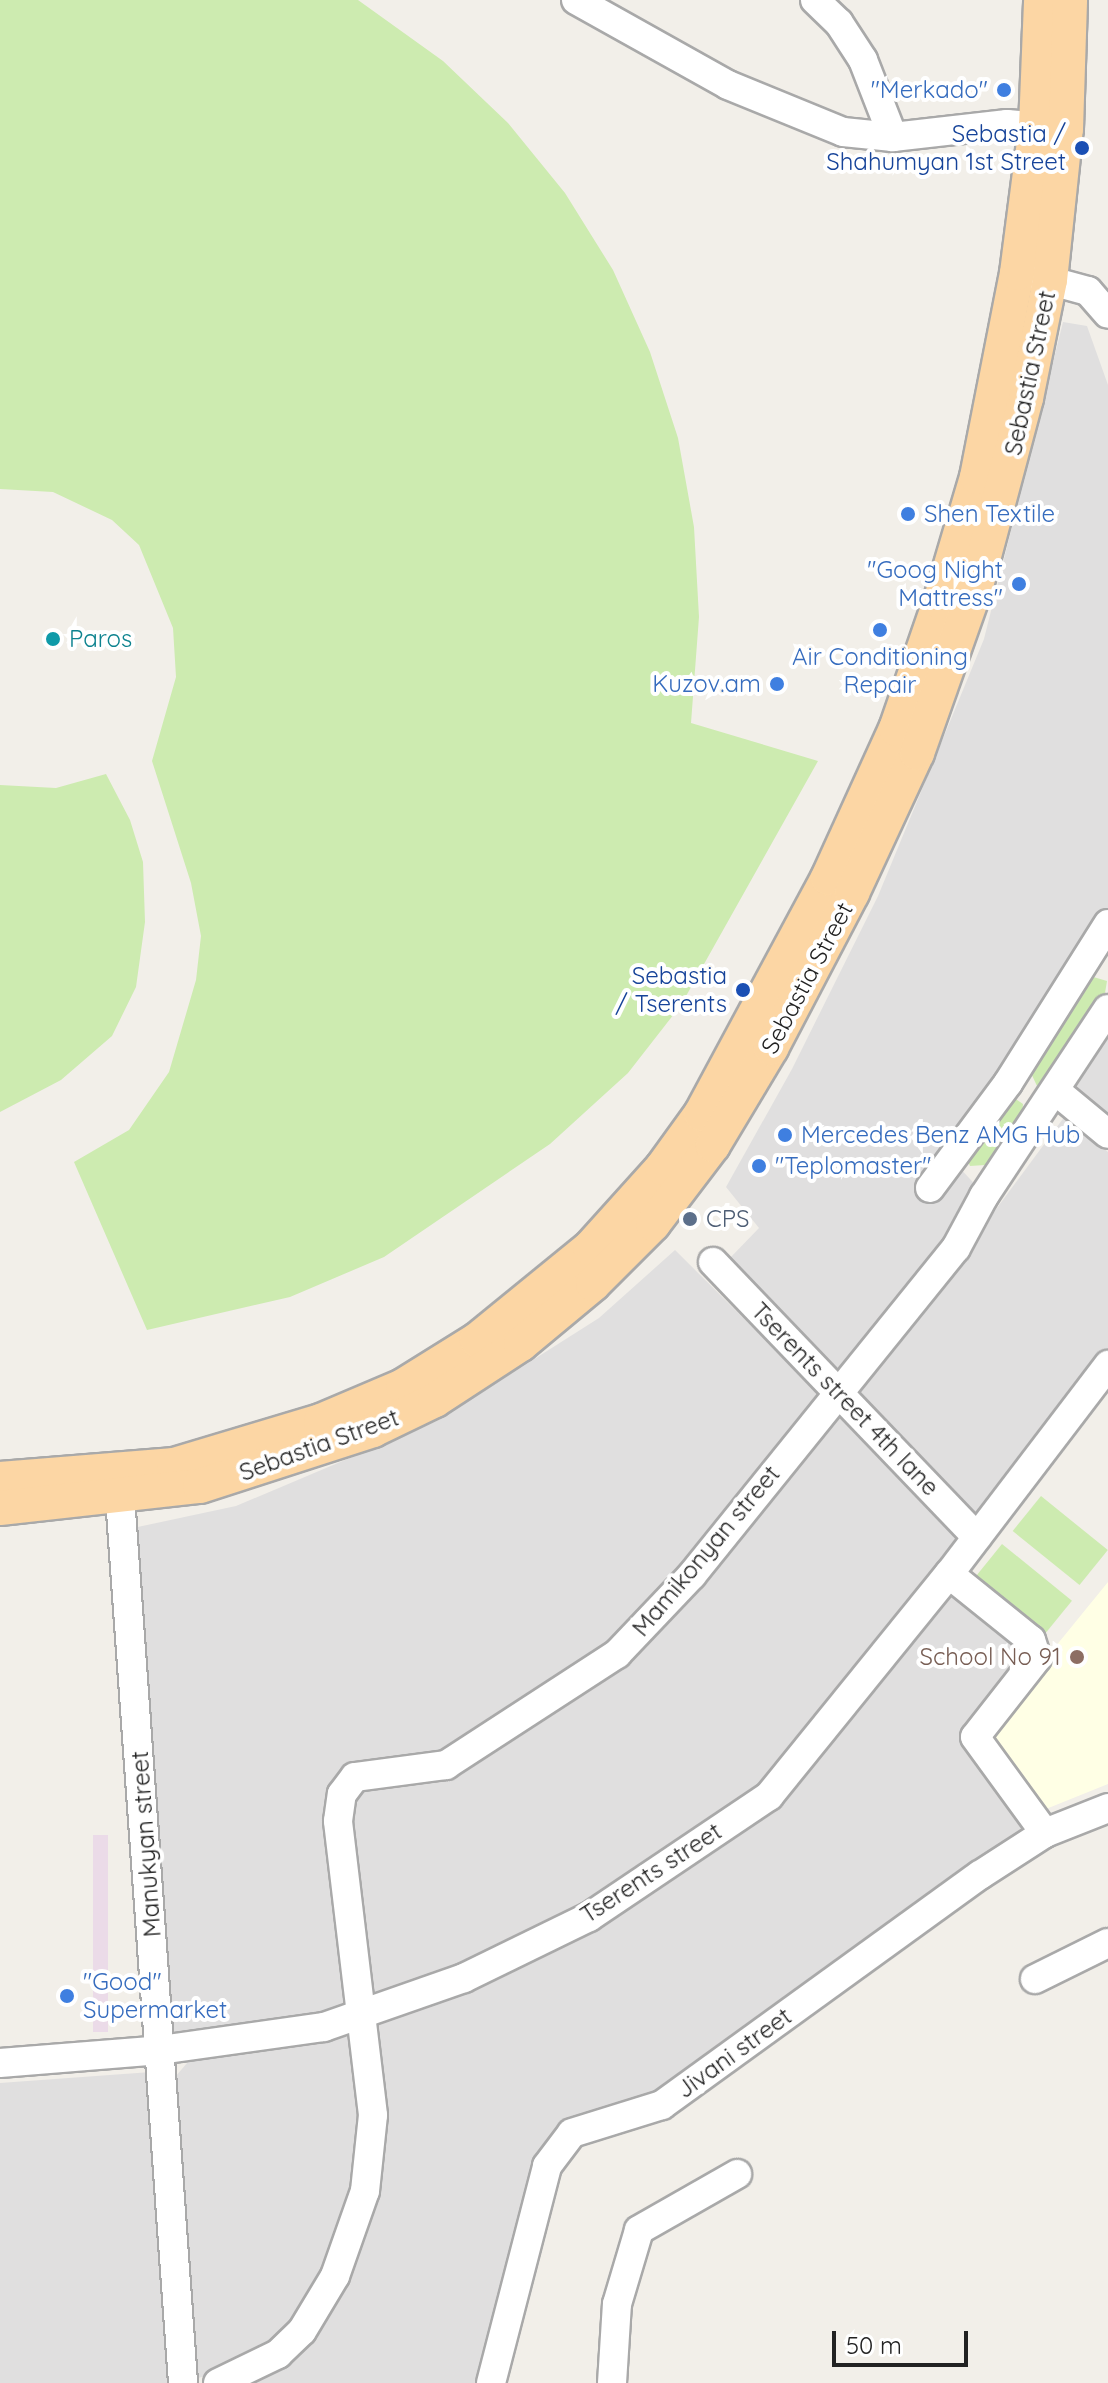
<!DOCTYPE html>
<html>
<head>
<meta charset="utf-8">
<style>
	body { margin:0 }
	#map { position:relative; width:1108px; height:2383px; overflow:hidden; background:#f2efe9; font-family:Quicksand,sans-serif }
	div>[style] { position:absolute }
	.residential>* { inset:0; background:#e0dfdf }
	.industrial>* { inset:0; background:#ebdbe8; transform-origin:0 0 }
	.education>* { inset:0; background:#ffffe5 }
	.grass>* { inset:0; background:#cdebb0; transform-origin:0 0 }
	.roads { filter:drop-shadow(2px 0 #a9a9a9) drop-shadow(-2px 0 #a9a9a9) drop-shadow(0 2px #a9a9a9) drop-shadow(0 -2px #a9a9a9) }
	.minor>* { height:28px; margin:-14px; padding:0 14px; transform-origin:14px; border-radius:14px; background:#fff }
	.major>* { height:34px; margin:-17px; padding:0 17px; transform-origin:17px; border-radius:17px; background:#fcd6a4 }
	.dots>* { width:22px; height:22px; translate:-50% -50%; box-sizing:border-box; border:4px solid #fff; border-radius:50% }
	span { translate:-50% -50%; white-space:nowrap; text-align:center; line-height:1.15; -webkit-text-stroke:8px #fff; paint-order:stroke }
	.shop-label { font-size:24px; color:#366cbe }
	.right { translate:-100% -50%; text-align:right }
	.left { translate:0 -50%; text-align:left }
	.transit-label { font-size:24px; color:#164399 }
	.street-label { font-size:24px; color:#222 }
	.culture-label { font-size:24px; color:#0d838f }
	.service-label { font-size:24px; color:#4e5e75 }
	.education-label { font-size:24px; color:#785e54 }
	.scale { position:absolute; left:832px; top:2331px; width:136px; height:36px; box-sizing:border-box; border:4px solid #222; border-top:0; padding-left:10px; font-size:24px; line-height:28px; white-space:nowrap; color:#222; -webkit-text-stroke:6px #fff; paint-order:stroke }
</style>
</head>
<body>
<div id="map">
	<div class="residential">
		<div style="clip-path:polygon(1063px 322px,1087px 326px,1108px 385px,1108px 920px,957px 1165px,983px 1193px,841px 1378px,730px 1258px,759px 1228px,726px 1187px,792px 1069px,878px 896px,984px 639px)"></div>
		<div style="clip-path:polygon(1108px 1038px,1108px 1124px,1071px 1094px)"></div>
		<div style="clip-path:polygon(1065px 1116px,1108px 1152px,1108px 1350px,975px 1518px,850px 1390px,968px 1247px)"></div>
		<div style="clip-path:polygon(675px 1250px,824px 1398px,616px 1650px,452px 1753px,335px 1784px,357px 2008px,171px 2040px,133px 1528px,236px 1506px,437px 1421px,599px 1318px)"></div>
		<div style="clip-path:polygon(842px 1410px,958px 1539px,762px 1788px,585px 1912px,368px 2004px,348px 1826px,357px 1788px,440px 1771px,620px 1666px)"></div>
		<div style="clip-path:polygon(952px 1582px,1033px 1654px,1036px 1833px,648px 2104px,565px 2128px,489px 2383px,242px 2383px,348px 2263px,372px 2022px,565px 1946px,707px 1856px,776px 1801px)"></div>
		<div style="clip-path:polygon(355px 2035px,366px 2085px,359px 2193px,301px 2323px,256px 2362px,191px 2380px,175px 2077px,188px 2062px)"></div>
		<div style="clip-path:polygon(151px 2072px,170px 2383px,0 2383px,0 2083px)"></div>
	</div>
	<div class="industrial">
		<div style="left:93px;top:1835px;width:15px;height:197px"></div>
	</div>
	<div class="education">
		<div style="clip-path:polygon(1108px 1582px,1108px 1784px,1041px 1811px,986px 1732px)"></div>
	</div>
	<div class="grass">
		<div style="clip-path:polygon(0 0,358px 0,443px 61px,508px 123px,565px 193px,613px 270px,650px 352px,678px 438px,694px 527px,699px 617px,691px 723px,818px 761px,681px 1005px,628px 1073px,550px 1144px,384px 1257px,290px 1297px,147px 1330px,74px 1162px,129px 1130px,169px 1072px,196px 980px,201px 936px,191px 883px,152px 761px,176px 677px,173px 628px,139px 545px,112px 520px,53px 492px,0 489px)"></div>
		<div style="clip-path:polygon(106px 774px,130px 820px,143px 862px,145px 922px,136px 987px,112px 1036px,61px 1080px,0 1112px,0 785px,56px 788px)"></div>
		<div style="clip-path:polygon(1090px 976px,1107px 981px,1105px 993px,1048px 1082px,1037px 1086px,1030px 1071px)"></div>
		<div style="clip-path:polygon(1014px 1098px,1023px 1104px,1022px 1115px,985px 1165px,970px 1166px,966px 1157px)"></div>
		<div style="left:1041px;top:1496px;width:86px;height:45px;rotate:39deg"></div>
		<div style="left:1002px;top:1544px;width:90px;height:45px;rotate:39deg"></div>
	</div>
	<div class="roads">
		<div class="minor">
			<div style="left:576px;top:0;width:174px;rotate:29.2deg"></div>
			<div style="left:728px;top:85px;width:124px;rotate:22.2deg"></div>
			<div style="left:843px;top:132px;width:50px;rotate:5.7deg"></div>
			<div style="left:893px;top:137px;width:115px;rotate:-6.5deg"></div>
			<div style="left:1007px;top:124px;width:48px;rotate:4.8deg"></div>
			<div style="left:815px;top:0;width:33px;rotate:44deg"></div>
			<div style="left:839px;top:23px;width:44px;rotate:57deg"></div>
			<div style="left:863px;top:60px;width:83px;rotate:68.7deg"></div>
			<div style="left:1029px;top:275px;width:61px;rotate:15.2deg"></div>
			<div style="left:1088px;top:291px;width:30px;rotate:49deg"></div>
			<div style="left:1056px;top:1091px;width:67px;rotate:39.6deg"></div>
			<div style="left:930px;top:1188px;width:131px;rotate:-53.4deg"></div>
			<div style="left:1008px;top:1083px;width:188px;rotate:-57.8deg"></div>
			<div style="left:713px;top:1262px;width:381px;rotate:46.2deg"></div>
			<div style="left:120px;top:1497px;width:888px;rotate:85.93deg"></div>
			<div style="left:949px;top:1574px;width:105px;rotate:38.8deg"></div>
			<div style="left:1031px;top:1640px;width:19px;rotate:72deg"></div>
			<div style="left:1037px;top:1658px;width:100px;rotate:128.1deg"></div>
			<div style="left:975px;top:1737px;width:119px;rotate:53.9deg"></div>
			<div style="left:1035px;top:1979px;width:81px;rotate:-26.3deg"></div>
			<div style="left:0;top:2063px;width:161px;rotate:-4.6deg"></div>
			<div style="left:160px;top:2050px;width:166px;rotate:-8deg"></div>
			<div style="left:324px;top:2027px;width:148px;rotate:-19.3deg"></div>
			<div style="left:464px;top:1978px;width:139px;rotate:-26deg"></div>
			<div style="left:589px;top:1917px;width:217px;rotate:-33.9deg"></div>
			<div style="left:769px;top:1796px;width:286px;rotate:-51deg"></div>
			<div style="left:949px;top:1574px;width:263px;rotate:-52.7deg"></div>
			<div style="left:218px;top:2383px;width:67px;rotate:-25.8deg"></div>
			<div style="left:278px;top:2354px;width:33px;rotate:-44deg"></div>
			<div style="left:302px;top:2331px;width:64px;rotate:-59deg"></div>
			<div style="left:335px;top:2276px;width:90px;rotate:-70.6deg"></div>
			<div style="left:365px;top:2191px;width:76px;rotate:-84deg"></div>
			<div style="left:373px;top:2115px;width:296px;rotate:-96.8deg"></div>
			<div style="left:338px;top:1821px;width:27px;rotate:-82deg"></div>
			<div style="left:342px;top:1794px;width:21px;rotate:-53deg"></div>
			<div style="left:355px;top:1777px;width:92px;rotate:-7.5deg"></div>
			<div style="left:446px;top:1765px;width:204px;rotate:-33deg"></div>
			<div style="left:617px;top:1654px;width:109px;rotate:-46.5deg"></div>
			<div style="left:692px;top:1575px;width:420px;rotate:-51.1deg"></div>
			<div style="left:956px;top:1248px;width:59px;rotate:-61.7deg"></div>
			<div style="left:984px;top:1196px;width:224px;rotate:-56.5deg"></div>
			<div style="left:491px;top:2383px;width:224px;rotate:-75.5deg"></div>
			<div style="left:547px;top:2166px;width:41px;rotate:-52.9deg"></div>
			<div style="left:572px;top:2133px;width:94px;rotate:-17.3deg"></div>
			<div style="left:662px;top:2105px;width:392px;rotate:-35.9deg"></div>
			<div style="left:980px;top:1875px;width:77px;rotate:-32.9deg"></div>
			<div style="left:1045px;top:1833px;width:68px;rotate:-21.6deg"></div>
			<div style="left:612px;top:2383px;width:79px;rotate:-86.4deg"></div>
			<div style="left:617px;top:2304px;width:77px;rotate:-73.4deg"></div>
			<div style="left:639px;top:2230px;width:113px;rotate:-29.7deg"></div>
		</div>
		<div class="major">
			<div style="left:0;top:1479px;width:175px;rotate:-4.6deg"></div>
			<div style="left:174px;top:1465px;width:153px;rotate:-16.7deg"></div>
			<div style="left:321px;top:1421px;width:89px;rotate:-23.1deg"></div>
			<div style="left:403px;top:1386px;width:87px;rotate:-31.9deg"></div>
			<div style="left:477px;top:1340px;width:146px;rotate:-39.2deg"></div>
			<div style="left:590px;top:1248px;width:108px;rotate:-48deg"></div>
			<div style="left:662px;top:1168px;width:67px;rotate:-54.2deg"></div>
			<div style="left:701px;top:1114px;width:268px;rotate:-61.7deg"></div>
			<div style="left:828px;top:878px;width:164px;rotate:-65.5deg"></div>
			<div style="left:896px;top:729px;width:134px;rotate:-70.9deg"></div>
			<div style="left:940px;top:602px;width:130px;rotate:-73.5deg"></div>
			<div style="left:977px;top:477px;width:208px;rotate:-78.9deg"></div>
			<div style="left:1017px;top:273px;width:147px;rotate:-82.6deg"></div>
			<div style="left:1036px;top:127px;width:127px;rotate:-87.7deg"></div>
			<div style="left:0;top:1508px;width:201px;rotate:-6.3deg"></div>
			<div style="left:200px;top:1486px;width:182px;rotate:-17.9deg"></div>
			<div style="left:373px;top:1430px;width:69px;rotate:-25.8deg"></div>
			<div style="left:435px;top:1400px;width:103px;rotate:-33.1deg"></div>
			<div style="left:521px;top:1344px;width:94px;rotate:-39.8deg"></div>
			<div style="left:593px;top:1284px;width:85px;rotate:-45deg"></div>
			<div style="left:653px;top:1224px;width:99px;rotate:-52.8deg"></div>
			<div style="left:713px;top:1145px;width:113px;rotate:-59.1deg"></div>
			<div style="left:771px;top:1048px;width:175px;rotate:-62.4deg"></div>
			<div style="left:852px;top:893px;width:154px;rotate:-65.1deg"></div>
			<div style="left:917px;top:753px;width:177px;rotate:-70.5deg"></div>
			<div style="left:976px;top:586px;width:195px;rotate:-75.1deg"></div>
			<div style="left:1026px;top:398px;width:120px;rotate:-78.5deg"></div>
			<div style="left:1050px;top:280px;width:152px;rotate:-84deg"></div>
			<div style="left:1066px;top:129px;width:129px;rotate:-88.2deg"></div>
		</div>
	</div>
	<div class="dots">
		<div style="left:1004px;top:90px;background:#3f7fe0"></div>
		<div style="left:1082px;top:148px;background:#1a4fb4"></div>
		<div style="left:908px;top:514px;background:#3f7fe0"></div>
		<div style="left:1019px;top:584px;background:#3f7fe0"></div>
		<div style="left:880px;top:630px;background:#3f7fe0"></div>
		<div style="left:53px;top:639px;background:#0f9aa8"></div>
		<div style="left:777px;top:684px;background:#3f7fe0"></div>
		<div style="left:743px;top:990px;background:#1a4fb4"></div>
		<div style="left:785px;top:1135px;background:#3f7fe0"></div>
		<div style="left:759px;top:1166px;background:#3f7fe0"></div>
		<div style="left:690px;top:1219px;background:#5c6f8a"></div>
		<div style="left:1077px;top:1657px;background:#8d6e63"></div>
		<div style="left:67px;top:1996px;background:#3f7fe0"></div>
	</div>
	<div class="shop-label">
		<span class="right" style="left:988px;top:90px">"Merkado"</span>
		<span class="left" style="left:924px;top:514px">Shen Textile</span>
		<span class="right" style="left:1003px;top:584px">"Goog Night<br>Mattress"</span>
		<span style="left:880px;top:671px">Air Conditioning<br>Repair</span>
		<span class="right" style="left:761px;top:684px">Kuzov.am</span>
		<span class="left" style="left:801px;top:1135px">Mercedes Benz AMG Hub</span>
		<span class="left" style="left:775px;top:1166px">"Teplomaster"</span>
		<span class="left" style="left:83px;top:1996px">"Good"<br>Supermarket</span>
	</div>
	<div class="transit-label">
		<span class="right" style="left:1066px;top:148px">Sebastia /<br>Shahumyan 1st Street</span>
		<span class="right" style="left:727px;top:990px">Sebastia<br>/ Tserents</span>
	</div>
	<div class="street-label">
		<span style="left:1030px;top:373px;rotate:-78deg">Sebastia Street</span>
		<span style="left:807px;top:978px;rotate:-62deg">Sebastia Street</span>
		<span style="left:845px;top:1399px;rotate:46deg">Tserents street 4th lane</span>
		<span style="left:319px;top:1445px;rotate:-20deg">Sebastia Street</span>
		<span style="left:706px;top:1551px;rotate:-50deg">Mamikonyan street</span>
		<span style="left:146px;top:1844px;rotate:-94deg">Manukyan street</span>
		<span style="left:651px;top:1873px;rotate:-33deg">Tserents street</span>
		<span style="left:734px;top:2053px;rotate:-36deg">Jivani street</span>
	</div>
	<div class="culture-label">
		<span class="left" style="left:69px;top:639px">Paros</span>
	</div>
	<div class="service-label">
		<span class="left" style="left:706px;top:1219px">CPS</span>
	</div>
	<div class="education-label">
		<span class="right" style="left:1061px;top:1657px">School No 91</span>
	</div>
	<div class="scale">50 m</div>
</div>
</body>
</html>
